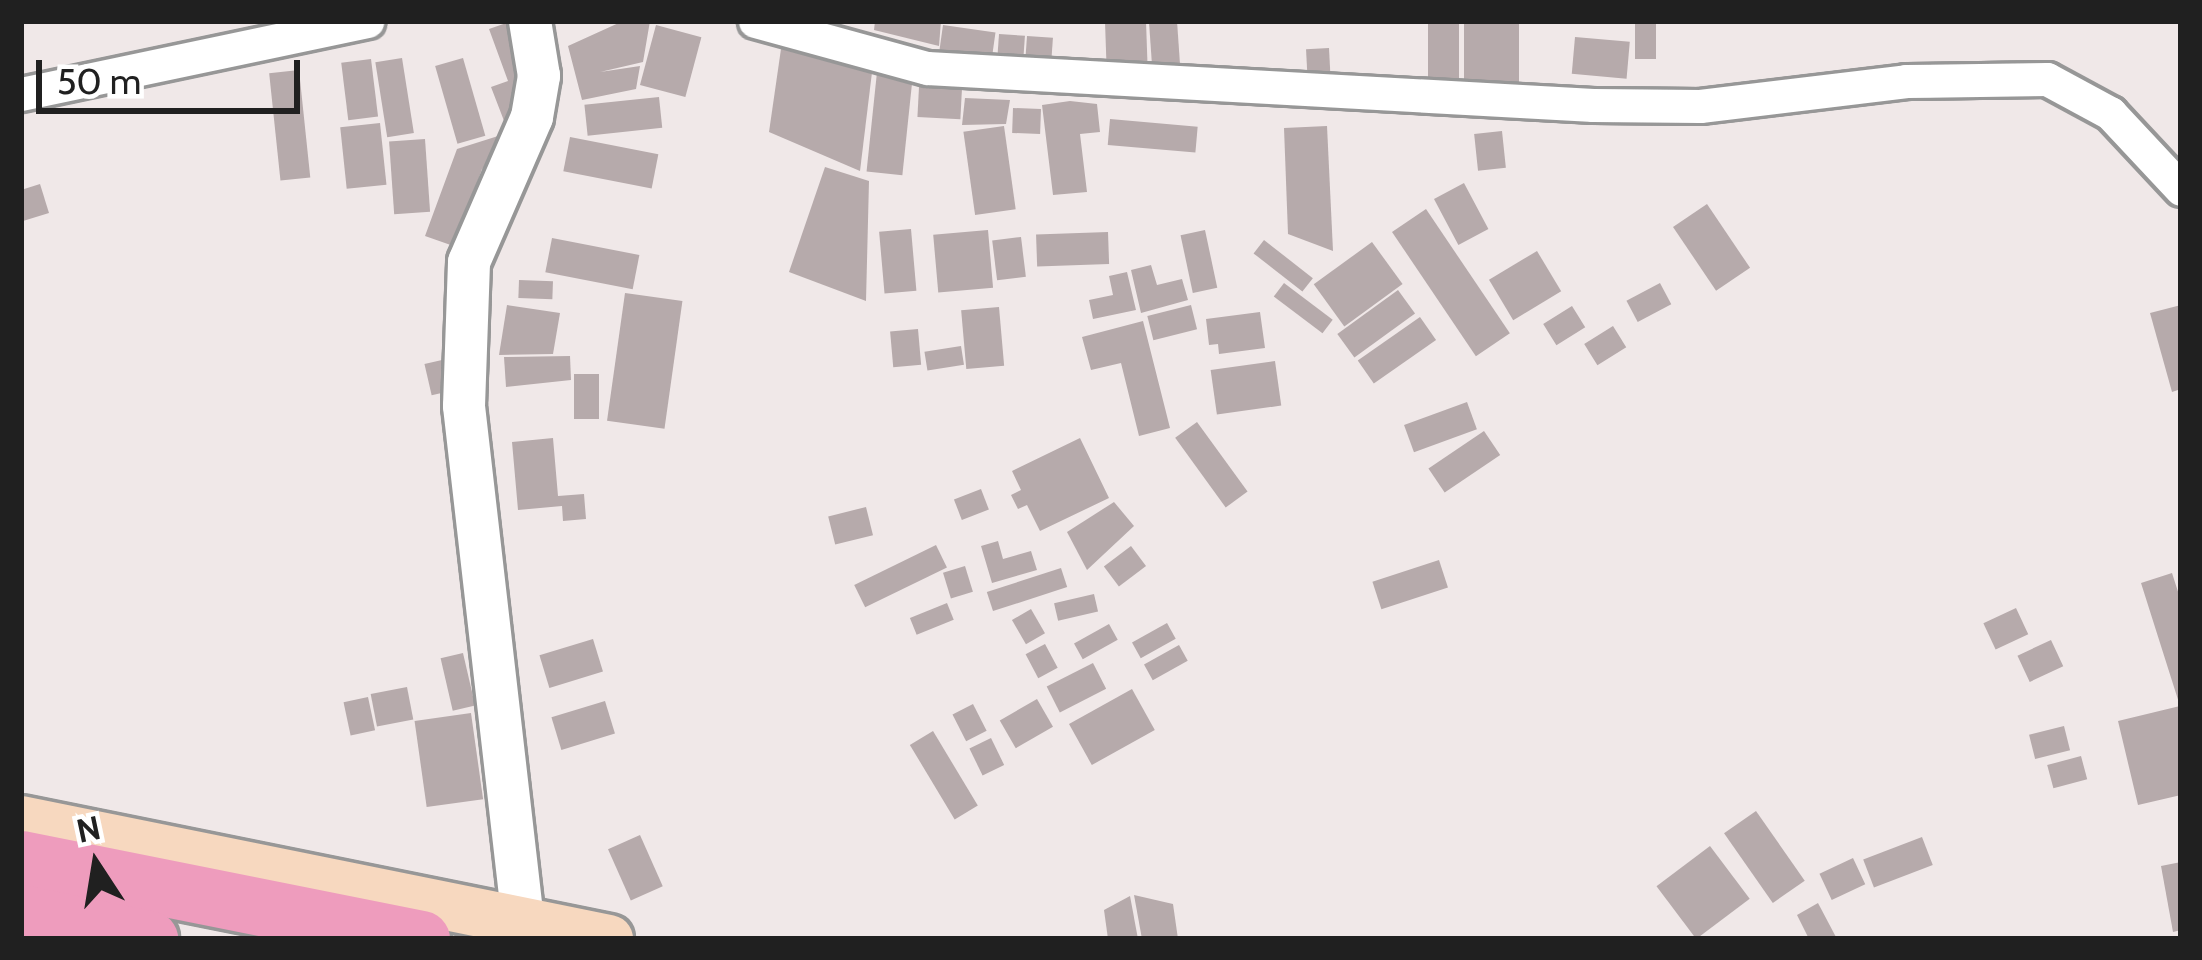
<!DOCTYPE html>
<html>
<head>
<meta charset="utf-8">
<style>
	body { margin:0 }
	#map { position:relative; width:2202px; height:960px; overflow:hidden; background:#f0e8e8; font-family:Cabin,sans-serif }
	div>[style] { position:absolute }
	.building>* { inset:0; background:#b6aaab; transform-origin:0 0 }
	.roads { filter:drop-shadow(3px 0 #979797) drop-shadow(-3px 0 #979797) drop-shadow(0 3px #979797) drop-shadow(0 -3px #979797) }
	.minor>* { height:33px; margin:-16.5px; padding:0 16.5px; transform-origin:16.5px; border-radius:16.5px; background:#fff }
	.tertiary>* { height:42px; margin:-21px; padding:0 21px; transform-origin:21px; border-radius:21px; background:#fff }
	.secondary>* { height:48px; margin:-24px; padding:0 24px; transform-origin:24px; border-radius:24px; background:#f7d8bf }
	.trunk>* { height:57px; margin:-28.5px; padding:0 28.5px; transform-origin:28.5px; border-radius:28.5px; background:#ee9cbd }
	span { translate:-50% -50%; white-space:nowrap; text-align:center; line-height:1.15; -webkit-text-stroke:9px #fff; paint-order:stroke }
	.frame { position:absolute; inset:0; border:24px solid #202020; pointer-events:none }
	.north { position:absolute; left:36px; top:804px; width:120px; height:120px; -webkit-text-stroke:9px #fff; paint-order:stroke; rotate:348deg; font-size:33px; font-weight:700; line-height:48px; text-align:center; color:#202020 }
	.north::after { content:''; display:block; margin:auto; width:42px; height:54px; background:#202020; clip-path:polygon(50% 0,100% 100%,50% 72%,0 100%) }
	.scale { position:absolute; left:36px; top:60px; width:264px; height:54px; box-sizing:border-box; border:6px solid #202020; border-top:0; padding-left:15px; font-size:36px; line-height:42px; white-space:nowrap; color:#202020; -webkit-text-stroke:9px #fff; paint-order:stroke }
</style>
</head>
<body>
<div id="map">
	<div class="building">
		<div style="clip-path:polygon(512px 21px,545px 112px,506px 126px,491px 87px,508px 81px,489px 29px)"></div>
		<div style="clip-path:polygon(623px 21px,650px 21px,643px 62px,600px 72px,640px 66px,636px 89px,582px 100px,568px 46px)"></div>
		<div style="clip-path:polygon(875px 21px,941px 21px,939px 46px,874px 30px)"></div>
		<div style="left:1146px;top:21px;width:50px;height:41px;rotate:88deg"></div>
		<div style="left:1177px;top:21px;width:47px;height:28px;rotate:86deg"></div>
		<div style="left:1428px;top:21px;width:31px;height:67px"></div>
		<div style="left:1464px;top:21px;width:55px;height:68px"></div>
		<div style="left:1635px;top:21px;width:21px;height:38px"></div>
		<div style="left:656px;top:25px;width:47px;height:62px;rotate:15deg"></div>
		<div style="left:943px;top:25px;width:53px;height:30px;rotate:8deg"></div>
		<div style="left:999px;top:34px;width:26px;height:30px;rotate:4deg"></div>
		<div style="left:1027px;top:36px;width:26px;height:29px;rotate:4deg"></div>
		<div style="left:1575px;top:37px;width:55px;height:37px;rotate:5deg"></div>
		<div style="clip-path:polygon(782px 42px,873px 64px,860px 171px,769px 132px)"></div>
		<div style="left:1329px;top:48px;width:34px;height:23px;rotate:87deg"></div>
		<div style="left:402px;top:58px;width:76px;height:27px;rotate:81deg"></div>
		<div style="left:463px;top:58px;width:81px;height:29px;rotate:74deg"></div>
		<div style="left:371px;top:59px;width:58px;height:30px;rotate:83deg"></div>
		<div style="left:299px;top:70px;width:108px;height:30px;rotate:84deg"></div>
		<div style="left:877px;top:72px;width:36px;height:100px;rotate:6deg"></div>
		<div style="left:919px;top:87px;width:43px;height:30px;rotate:3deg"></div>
		<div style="left:659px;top:97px;width:31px;height:75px;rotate:84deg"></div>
		<div style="clip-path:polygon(965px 98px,1010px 100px,1006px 124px,962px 125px)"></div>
		<div style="clip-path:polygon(1070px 101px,1097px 104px,1100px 132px,1080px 134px,1087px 192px,1053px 195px,1042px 105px)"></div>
		<div style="left:1013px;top:108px;width:28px;height:25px;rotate:2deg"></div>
		<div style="left:1110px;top:119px;width:88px;height:26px;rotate:5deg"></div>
		<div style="left:380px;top:123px;width:62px;height:40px;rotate:84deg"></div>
		<div style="clip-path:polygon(533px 125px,528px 151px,482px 169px,472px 197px,501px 207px,482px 256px,425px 236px,457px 149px)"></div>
		<div style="left:1004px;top:126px;width:84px;height:41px;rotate:82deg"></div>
		<div style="clip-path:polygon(1327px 126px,1333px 251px,1288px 234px,1284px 128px)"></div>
		<div style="left:1502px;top:131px;width:37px;height:28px;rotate:84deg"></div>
		<div style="left:570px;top:137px;width:90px;height:35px;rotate:11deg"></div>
		<div style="left:425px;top:139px;width:73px;height:36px;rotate:86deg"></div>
		<div style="clip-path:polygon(825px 167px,869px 181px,866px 301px,789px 272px)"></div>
		<div style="left:1464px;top:183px;width:52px;height:34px;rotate:62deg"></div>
		<div style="clip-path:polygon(40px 184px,49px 213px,23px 221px,21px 190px)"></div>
		<div style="left:1707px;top:204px;width:77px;height:41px;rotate:56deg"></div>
		<div style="left:1426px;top:209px;width:150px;height:41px;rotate:56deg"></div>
		<div style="left:911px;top:229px;width:62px;height:32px;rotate:85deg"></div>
		<div style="left:988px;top:230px;width:58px;height:55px;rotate:85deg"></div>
		<div style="left:1205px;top:230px;width:59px;height:25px;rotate:78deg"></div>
		<div style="left:1108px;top:232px;width:32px;height:72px;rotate:88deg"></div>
		<div style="left:1021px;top:237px;width:40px;height:29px;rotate:83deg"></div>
		<div style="left:552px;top:238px;width:89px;height:35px;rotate:11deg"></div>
		<div style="left:1264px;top:240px;width:62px;height:17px;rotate:38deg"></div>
		<div style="left:1372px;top:242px;width:52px;height:72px;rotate:54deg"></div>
		<div style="left:1537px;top:251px;width:47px;height:56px;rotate:59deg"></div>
		<div style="clip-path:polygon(1151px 265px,1157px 285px,1182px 279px,1188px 300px,1141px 313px,1131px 270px)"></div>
		<div style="clip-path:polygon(1127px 272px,1136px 310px,1093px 319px,1089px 300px,1113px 295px,1109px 276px)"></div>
		<div style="left:519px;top:280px;width:34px;height:18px;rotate:2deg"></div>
		<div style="left:1284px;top:283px;width:61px;height:17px;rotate:37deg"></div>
		<div style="left:1660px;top:283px;width:24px;height:38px;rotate:62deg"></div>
		<div style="left:1398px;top:290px;width:29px;height:75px;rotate:54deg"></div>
		<div style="left:625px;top:293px;width:58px;height:129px;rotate:8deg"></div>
		<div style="clip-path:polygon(507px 305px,560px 313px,553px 354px,499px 355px)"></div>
		<div style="left:1191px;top:305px;width:25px;height:45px;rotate:76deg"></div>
		<div style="clip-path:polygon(2181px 305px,2181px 389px,2172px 392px,2150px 313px)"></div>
		<div style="left:1572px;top:306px;width:25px;height:34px;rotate:58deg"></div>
		<div style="left:999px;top:307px;width:59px;height:38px;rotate:85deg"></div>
		<div style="clip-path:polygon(1260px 312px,1265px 348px,1219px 354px,1218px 344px,1209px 345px,1206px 319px)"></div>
		<div style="left:1420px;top:317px;width:28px;height:76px;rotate:55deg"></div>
		<div style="clip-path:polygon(1143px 321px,1170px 428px,1139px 436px,1121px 363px,1091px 370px,1082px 337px)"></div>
		<div style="left:1613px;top:326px;width:25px;height:34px;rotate:58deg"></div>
		<div style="left:918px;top:329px;width:36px;height:28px;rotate:85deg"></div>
		<div style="left:961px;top:346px;width:19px;height:37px;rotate:81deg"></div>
		<div style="clip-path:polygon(570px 356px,571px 380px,506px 387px,504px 357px)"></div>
		<div style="left:442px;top:360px;width:32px;height:18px;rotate:77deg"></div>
		<div style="left:1275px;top:361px;width:45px;height:65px;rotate:82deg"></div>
		<div style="left:574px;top:374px;width:25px;height:45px"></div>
		<div style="left:1467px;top:402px;width:29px;height:67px;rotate:70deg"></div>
		<div style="left:1197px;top:422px;width:86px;height:27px;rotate:54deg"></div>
		<div style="left:1484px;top:431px;width:29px;height:67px;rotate:56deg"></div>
		<div style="clip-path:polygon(553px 438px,558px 496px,584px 494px,586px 519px,563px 521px,562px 506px,518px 510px,512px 442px)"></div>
		<div style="clip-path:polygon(1080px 438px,1109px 498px,1040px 531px,1027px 505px,1018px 509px,1011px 495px,1021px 490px,1012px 471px)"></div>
		<div style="left:981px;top:489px;width:22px;height:29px;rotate:69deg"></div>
		<div style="clip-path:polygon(1114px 502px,1134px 526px,1087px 570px,1067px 532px)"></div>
		<div style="left:866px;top:507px;width:29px;height:39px;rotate:76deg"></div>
		<div style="clip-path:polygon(998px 541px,1003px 559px,1031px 551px,1037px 570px,992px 583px,981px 546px)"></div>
		<div style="left:936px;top:545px;width:25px;height:91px;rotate:64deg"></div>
		<div style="left:1131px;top:546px;width:25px;height:34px;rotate:53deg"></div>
		<div style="left:1439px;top:560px;width:29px;height:70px;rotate:72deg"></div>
		<div style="left:965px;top:566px;width:27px;height:23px;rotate:73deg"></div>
		<div style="left:1061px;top:568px;width:20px;height:78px;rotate:72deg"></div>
		<div style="clip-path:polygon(2172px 573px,2181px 601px,2181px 795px,2138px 805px,2118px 721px,2180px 706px,2141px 583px)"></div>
		<div style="left:1094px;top:594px;width:18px;height:41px;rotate:77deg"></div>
		<div style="left:947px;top:603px;width:18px;height:40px;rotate:68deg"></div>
		<div style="left:2016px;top:608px;width:29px;height:36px;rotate:65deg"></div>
		<div style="left:1031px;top:609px;width:28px;height:22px;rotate:60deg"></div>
		<div style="left:1167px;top:623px;width:18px;height:40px;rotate:61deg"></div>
		<div style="left:1109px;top:624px;width:18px;height:40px;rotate:61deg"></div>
		<div style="left:593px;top:639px;width:34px;height:56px;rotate:73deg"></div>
		<div style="left:2051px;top:640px;width:29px;height:37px;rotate:65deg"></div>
		<div style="left:1045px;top:644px;width:27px;height:22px;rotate:62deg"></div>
		<div style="left:1179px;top:645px;width:18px;height:40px;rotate:61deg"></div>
		<div style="left:463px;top:653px;width:54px;height:23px;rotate:77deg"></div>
		<div style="left:1093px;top:663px;width:29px;height:52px;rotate:63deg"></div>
		<div style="left:407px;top:687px;width:33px;height:37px;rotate:79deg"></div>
		<div style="left:1132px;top:689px;width:47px;height:72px;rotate:61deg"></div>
		<div style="left:368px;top:697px;width:34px;height:25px;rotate:78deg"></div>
		<div style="left:1037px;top:699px;width:32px;height:43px;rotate:60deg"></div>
		<div style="left:605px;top:701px;width:34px;height:56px;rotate:73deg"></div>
		<div style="left:973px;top:704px;width:30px;height:23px;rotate:63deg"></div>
		<div style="left:471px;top:713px;width:87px;height:57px;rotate:82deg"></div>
		<div style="left:2064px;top:726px;width:25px;height:36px;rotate:76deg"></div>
		<div style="left:933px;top:731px;width:87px;height:27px;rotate:59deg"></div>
		<div style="left:991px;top:738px;width:30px;height:24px;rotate:64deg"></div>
		<div style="left:2081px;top:756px;width:24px;height:35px;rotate:75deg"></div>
		<div style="left:1756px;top:811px;width:85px;height:39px;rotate:55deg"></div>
		<div style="left:640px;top:835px;width:56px;height:35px;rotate:66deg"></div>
		<div style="left:1922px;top:837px;width:30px;height:63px;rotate:69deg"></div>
		<div style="left:1710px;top:846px;width:66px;height:67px;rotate:53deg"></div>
		<div style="left:1853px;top:858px;width:29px;height:37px;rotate:65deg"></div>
		<div style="clip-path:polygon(2181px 862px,2181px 930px,2173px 932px,2161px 866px)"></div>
		<div style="clip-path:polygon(1134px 895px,1173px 904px,1178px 939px,1142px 939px)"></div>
		<div style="clip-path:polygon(1130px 896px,1138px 939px,1108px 939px,1104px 910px)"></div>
		<div style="clip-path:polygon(1818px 903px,1837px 939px,1809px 939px,1797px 915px)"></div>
	</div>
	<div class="roads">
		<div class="minor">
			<div style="left:755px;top:21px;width:178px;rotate:15.3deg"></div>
			<div style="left:927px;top:68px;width:667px;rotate:3.18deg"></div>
			<div style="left:1593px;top:105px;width:107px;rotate:0.5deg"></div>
			<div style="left:1700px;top:106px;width:208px;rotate:-6.9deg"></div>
			<div style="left:1906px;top:81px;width:141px;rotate:-0.8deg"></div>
			<div style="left:2047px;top:79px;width:72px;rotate:28.4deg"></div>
			<div style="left:2110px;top:113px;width:104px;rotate:46.9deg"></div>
			<div style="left:21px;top:94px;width:354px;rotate:-11.9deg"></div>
		</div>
		<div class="tertiary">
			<div style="left:523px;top:921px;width:518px;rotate:-96.54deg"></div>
			<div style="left:464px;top:406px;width:144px;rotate:-88deg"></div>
			<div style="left:469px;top:262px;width:158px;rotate:-66.5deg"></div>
			<div style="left:532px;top:117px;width:42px;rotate:-80.3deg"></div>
			<div style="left:539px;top:76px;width:56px;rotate:-99.3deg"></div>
		</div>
		<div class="secondary">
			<div style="left:21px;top:820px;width:600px;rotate:11.44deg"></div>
		</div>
		<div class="trunk">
			<div style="left:21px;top:859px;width:408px;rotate:11.3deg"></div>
			<div style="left:21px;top:913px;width:131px;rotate:11.5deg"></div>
		</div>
	</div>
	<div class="frame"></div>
	<div class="north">N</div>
	<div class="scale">50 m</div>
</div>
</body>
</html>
